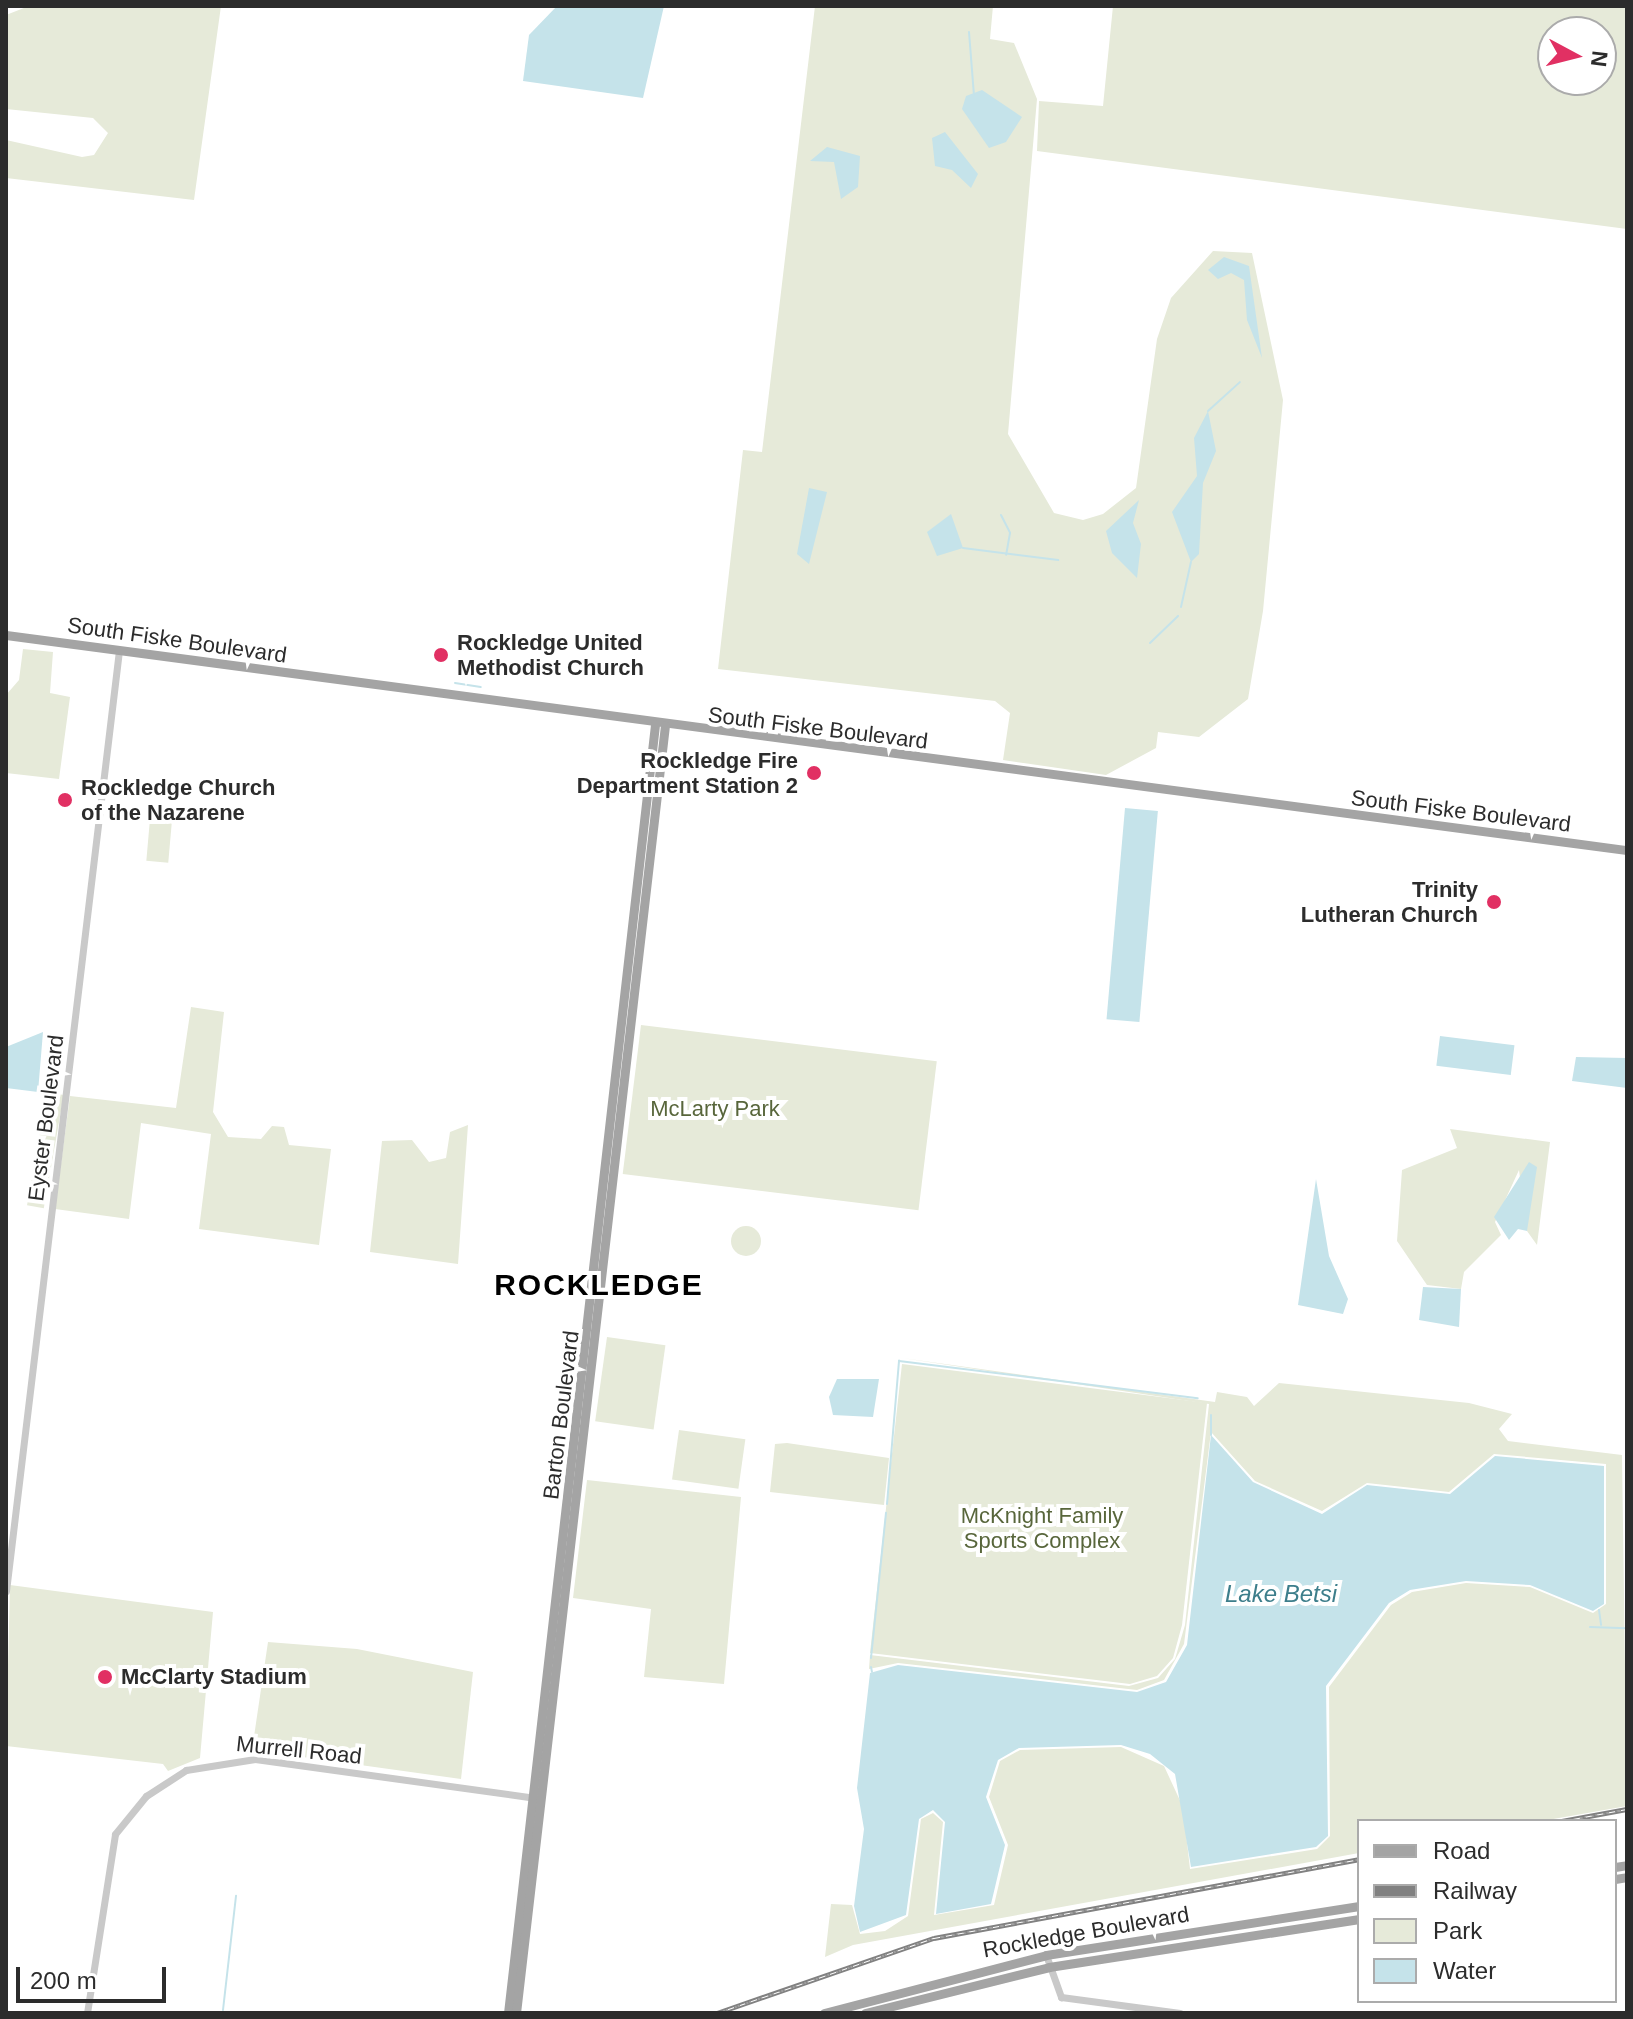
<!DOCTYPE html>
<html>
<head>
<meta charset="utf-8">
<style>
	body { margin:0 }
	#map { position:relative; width:1633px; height:2019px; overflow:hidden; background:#fff; font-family:Helvetica,sans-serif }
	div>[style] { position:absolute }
	.green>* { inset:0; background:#e6ead9; transform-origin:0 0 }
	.round { border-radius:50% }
	.water>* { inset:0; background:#c5e3ea; transform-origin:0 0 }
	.stream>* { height:2px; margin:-1px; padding:0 1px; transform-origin:1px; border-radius:1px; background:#c5e3ea }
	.minor>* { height:7px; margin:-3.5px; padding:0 3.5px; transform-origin:3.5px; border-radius:3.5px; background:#c9c9c9 }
	.major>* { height:9px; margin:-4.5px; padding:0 4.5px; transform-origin:4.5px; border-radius:4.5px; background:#a4a4a4 }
	.rail>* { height:5px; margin-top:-2.5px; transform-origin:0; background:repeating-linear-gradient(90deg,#fff 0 6px,#818181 0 12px); box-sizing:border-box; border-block:2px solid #818181 }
	.dots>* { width:22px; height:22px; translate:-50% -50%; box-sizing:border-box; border:4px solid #fff; border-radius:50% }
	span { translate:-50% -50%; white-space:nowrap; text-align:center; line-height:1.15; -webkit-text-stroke:8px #fff; paint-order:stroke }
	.street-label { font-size:22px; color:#2c2c2c }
	.poi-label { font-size:22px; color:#2c2c2c; font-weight:700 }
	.left { translate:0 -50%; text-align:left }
	.right { translate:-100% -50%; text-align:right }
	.park-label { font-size:22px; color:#58663b }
	.water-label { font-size:24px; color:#3d7e8b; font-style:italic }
	.district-label { font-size:30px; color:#000; font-weight:700; letter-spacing:2px }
	.frame { position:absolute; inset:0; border:8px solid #2c2c2c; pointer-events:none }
	.legend { position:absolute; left:1357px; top:1819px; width:260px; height:184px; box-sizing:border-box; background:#fff; border:2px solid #ababab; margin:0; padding:10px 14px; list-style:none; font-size:24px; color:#2c2c2c }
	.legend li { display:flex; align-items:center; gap:16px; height:40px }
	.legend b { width:40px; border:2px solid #ababab }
	.north { position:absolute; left:1537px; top:16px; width:80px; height:80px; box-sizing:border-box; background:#fff; border:2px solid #ababab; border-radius:50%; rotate:97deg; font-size:22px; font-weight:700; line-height:32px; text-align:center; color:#2c2c2c }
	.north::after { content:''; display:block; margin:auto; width:28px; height:36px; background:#e13063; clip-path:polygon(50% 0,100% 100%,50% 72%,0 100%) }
	.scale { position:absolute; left:16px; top:1967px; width:150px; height:36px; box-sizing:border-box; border:4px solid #2c2c2c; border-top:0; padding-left:10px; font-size:24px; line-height:28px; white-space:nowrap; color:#2c2c2c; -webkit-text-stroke:6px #fff; paint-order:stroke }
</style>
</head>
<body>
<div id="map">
	<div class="green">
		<div style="clip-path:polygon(29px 6px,221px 6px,194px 200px,6px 178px,6px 140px,82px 157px,94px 155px,108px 133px,93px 118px,6px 109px,6px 15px)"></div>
		<div style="clip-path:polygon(815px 6px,993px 6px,990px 39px,1014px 43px,1037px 99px,1008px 434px,1054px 513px,1083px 520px,1103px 514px,1136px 488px,1157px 339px,1171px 298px,1213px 251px,1252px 253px,1283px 400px,1263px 611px,1248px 699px,1199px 737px,1158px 732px,1156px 748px,1106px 775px,1003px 760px,1010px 713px,995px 701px,718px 669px,743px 450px,762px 452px)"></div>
		<div style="clip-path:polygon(evenodd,1113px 6px,1627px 6px,1627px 229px,1037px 151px,1039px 101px,1103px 106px,1113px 6px,1601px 32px,1601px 80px,1553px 80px,1553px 32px,1601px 32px)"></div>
		<div style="clip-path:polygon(23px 649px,53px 652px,50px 693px,70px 697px,59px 779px,6px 773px,6px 695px,19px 680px)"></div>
		<div style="left:150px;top:819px;width:22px;height:42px;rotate:5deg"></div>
		<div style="clip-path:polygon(191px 1007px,224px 1012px,213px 1112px,228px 1137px,261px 1139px,272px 1126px,284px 1127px,289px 1145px,331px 1149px,319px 1245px,199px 1229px,211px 1134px,141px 1123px,129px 1219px,55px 1209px,70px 1096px,176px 1108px)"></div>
		<div style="left:641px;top:1025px;width:298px;height:150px;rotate:7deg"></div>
		<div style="left:47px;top:1092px;width:17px;height:115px;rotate:10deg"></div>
		<div style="clip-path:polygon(468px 1125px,458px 1264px,370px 1252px,382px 1141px,412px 1140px,429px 1162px,446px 1158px,450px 1132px)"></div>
		<div style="clip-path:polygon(1450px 1129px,1550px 1142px,1537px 1245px,1527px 1231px,1519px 1170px,1495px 1222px,1501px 1235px,1464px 1272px,1461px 1289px,1427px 1285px,1397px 1241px,1402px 1170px,1457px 1148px)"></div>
		<div class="round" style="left:731px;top:1226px;width:30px;height:30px"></div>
		<div style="left:607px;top:1337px;width:59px;height:85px;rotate:8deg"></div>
		<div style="clip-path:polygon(902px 1358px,1215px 1402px,1217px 1392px,1247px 1397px,1254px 1406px,1279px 1383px,1469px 1403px,1512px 1414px,1499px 1429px,1508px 1441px,1622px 1455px,1627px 1806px,1542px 1821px,1359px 1821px,1359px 1853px,853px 1945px,825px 1957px,831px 1904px,852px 1905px,860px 1934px,885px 1931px,908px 1916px,921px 1819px,933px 1813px,943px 1822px,934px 1915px,994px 1905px,1008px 1845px,989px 1797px,1000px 1761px,1020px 1750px,1121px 1747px,1164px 1766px,1183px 1807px,1190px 1869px,1317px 1849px,1330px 1836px,1329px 1687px,1391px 1605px,1412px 1592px,1466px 1583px,1530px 1587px,1593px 1613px,1606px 1604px,1606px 1464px,1494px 1454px,1449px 1492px,1367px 1483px,1322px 1511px,1255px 1481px,1211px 1432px,1184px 1644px,1164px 1680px,1137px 1690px,898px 1663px,869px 1669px,870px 1655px,1129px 1686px,1158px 1678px,1175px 1659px,1185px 1625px,1209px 1404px)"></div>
		<div style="clip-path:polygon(902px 1364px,1207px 1403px,1182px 1625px,1173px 1658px,1157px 1676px,1130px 1684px,870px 1653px)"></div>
		<div style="left:679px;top:1430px;width:67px;height:50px;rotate:8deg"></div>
		<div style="clip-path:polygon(787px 1443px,889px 1458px,884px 1505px,770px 1492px,775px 1444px)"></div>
		<div style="clip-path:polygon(587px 1480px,741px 1497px,724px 1684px,644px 1677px,651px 1609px,573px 1598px)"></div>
		<div style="clip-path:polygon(10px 1585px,213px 1612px,200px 1758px,168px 1771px,163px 1764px,6px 1746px)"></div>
		<div style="clip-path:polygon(268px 1642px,357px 1649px,473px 1672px,461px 1779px,252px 1750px)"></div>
	</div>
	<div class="water">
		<div style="clip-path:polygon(557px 6px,664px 6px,643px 98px,523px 81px,529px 35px)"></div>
		<div style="clip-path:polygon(982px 90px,1022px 117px,1006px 142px,989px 148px,962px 109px,966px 96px)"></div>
		<div style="clip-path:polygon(945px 132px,978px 174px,971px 188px,952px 170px,935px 166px,932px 138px)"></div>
		<div style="clip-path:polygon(827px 147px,860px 156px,858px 187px,841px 199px,834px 162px,810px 161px)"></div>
		<div style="clip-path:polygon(1224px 257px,1249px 266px,1262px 358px,1247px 320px,1244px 280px,1231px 273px,1218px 279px,1208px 270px)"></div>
		<div style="clip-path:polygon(1208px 411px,1216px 451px,1203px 483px,1199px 554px,1191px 562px,1172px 512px,1197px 476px,1194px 438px)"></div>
		<div style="clip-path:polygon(809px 488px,827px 492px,809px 564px,797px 554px)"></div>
		<div style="clip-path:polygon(1139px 500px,1133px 523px,1141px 544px,1137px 578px,1112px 553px,1106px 531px)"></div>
		<div style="clip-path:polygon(951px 514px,963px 548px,937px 556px,927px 532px)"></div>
		<div style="left:1125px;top:808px;width:33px;height:212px;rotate:5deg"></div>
		<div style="clip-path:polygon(43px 1032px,38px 1092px,6px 1088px,6px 1047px)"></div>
		<div style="left:1440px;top:1036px;width:75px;height:30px;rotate:7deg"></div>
		<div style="clip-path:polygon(1576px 1057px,1627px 1058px,1627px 1088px,1572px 1081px)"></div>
		<div style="clip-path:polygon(1529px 1162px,1537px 1167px,1527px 1231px,1518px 1229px,1509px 1240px,1494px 1217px)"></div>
		<div style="clip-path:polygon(1316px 1179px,1329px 1256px,1348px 1299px,1343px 1314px,1298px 1305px)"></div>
		<div style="clip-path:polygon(1423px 1287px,1461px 1289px,1459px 1327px,1419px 1320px)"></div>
		<div style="clip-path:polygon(837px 1379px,879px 1379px,873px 1417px,833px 1415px,829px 1397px)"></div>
		<div style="clip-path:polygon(1211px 1435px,1253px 1482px,1322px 1514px,1367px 1485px,1450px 1494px,1495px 1456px,1604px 1466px,1604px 1604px,1593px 1611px,1530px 1585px,1466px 1581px,1410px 1590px,1389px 1603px,1326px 1686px,1328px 1836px,1316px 1847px,1191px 1867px,1175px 1774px,1150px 1754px,1121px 1745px,1019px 1748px,998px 1760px,986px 1797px,1005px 1845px,991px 1904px,936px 1914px,945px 1822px,933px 1810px,919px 1819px,906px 1915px,860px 1932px,854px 1906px,864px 1829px,857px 1788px,870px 1673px,898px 1665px,1137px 1692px,1166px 1682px,1187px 1645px)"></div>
	</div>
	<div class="stream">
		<div style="left:969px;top:32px;width:63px;rotate:85.5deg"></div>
		<div style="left:1208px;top:411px;width:43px;rotate:-42.2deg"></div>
		<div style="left:1001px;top:515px;width:20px;rotate:63deg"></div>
		<div style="left:1010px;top:533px;width:22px;rotate:100deg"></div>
		<div style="left:963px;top:548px;width:96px;rotate:7.2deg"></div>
		<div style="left:1181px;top:607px;width:46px;rotate:-77.5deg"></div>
		<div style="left:1150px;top:643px;width:39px;rotate:-44deg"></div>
		<div style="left:455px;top:683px;width:26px;rotate:9deg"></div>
		<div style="left:1211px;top:1435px;width:20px;rotate:-90deg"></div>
		<div style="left:887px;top:1504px;width:144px;rotate:-85.2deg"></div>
		<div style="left:899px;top:1361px;width:301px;rotate:7.1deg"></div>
		<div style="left:1599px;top:1610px;width:15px;rotate:82deg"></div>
		<div style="left:1590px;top:1627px;width:37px;rotate:2deg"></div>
		<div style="left:871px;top:1658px;width:146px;rotate:-84.1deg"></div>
		<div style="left:871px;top:1667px;width:5px;rotate:79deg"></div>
		<div style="left:223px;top:2010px;width:115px;rotate:-83.5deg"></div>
	</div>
	<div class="minor">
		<div style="left:6px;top:1591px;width:948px;rotate:-83.15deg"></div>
		<div style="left:1046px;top:1955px;width:45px;rotate:70.3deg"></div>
		<div style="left:1061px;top:1997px;width:120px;rotate:7.7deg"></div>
		<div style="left:87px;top:2013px;width:181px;rotate:-81.1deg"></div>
		<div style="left:115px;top:1834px;width:49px;rotate:-50.8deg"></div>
		<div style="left:146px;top:1796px;width:48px;rotate:-33deg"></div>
		<div style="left:186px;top:1770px;width:70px;rotate:-9.1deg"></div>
		<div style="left:255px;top:1759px;width:285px;rotate:7.9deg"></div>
	</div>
	<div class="major">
		<div style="left:6px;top:635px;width:1635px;rotate:7.56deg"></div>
		<div style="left:1615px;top:1867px;width:12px;rotate:-9deg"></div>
		<div style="left:1615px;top:1879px;width:12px;rotate:-9deg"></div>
		<div style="left:508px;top:2013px;width:1297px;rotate:-83.49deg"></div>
		<div style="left:516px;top:2013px;width:1296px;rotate:-83.4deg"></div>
		<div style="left:824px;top:2013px;width:229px;rotate:-14.6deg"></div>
		<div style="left:1046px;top:1955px;width:317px;rotate:-8.9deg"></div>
		<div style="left:865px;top:2013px;width:190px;rotate:-14deg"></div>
		<div style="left:1049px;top:1967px;width:314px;rotate:-8.8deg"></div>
	</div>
	<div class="rail">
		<div style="left:1562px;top:1821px;width:66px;rotate:-10.5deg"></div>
		<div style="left:717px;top:2013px;width:230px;rotate:-19.1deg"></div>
		<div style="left:934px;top:1938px;width:432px;rotate:-10.5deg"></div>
	</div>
	<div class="dots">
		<div style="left:441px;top:655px;background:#e13063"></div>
		<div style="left:814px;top:773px;background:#e13063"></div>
		<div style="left:65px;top:800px;background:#e13063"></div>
		<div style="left:1494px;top:902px;background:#e13063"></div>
		<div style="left:105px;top:1677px;background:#e13063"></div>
	</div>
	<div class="street-label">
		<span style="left:177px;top:640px;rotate:8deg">South Fiske Boulevard</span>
		<span style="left:818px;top:728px;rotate:7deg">South Fiske Boulevard</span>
		<span style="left:1461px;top:811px;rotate:7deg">South Fiske Boulevard</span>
		<span style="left:46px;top:1118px;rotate:-83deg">Eyster Boulevard</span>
		<span style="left:561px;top:1415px;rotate:-83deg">Barton Boulevard</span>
		<span style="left:299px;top:1750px;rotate:6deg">Murrell Road</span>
		<span style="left:1086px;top:1932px;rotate:-10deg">Rockledge Boulevard</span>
	</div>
	<div class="poi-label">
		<span class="left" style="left:457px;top:655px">Rockledge United<br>Methodist Church</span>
		<span class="right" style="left:798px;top:773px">Rockledge Fire<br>Department Station 2</span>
		<span class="left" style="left:81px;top:800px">Rockledge Church<br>of the Nazarene</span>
		<span class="right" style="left:1478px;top:902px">Trinity<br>Lutheran Church</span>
		<span class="left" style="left:121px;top:1677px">McClarty Stadium</span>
	</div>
	<div class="park-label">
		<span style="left:715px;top:1109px">McLarty Park</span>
		<span style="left:1042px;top:1528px">McKnight Family<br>Sports Complex</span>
	</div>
	<div class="water-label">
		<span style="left:1281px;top:1594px">Lake Betsi</span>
	</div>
	<div class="district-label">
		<span style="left:599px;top:1285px">ROCKLEDGE</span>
	</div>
	<div class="frame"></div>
	<ul class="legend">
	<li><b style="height:10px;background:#a4a4a4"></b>Road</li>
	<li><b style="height:10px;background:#818181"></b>Railway</li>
	<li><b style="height:22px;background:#e6ead9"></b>Park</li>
	<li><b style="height:22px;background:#c5e3ea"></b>Water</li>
	</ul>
	<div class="north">N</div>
	<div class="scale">200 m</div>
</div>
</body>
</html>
